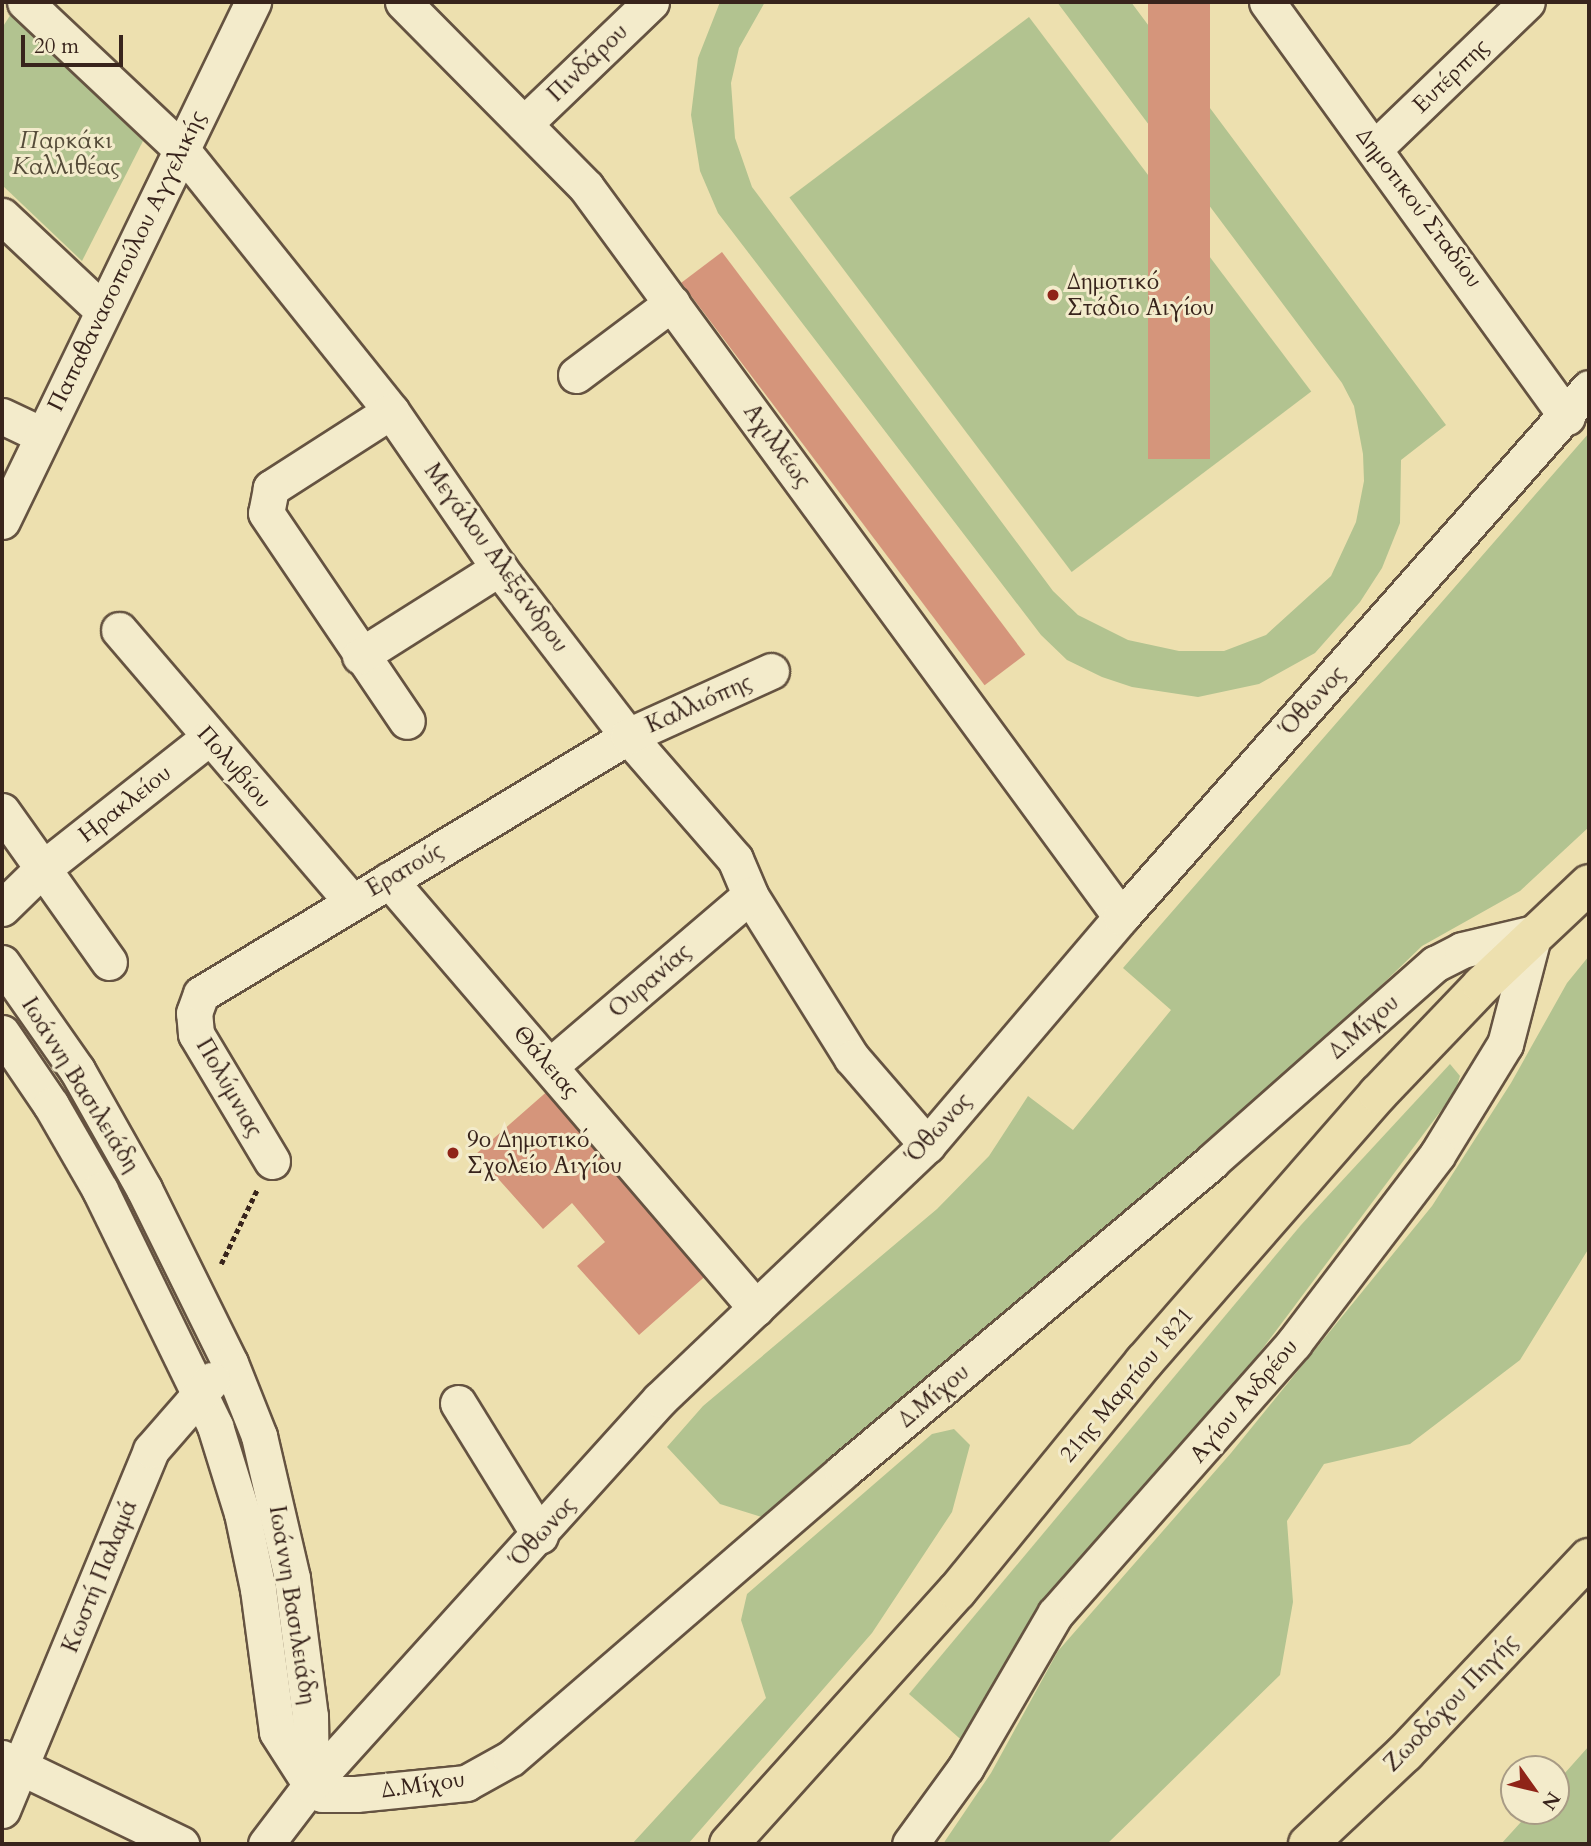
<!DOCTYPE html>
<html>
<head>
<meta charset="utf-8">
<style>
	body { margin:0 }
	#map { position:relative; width:1591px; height:1846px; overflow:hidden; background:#ede0af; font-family:Cardo,serif }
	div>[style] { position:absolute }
	.green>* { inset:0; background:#b2c390; transform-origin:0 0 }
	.building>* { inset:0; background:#d5957b; transform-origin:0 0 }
	.path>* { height:4.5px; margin-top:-2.25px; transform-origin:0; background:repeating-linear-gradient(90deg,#38241c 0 5px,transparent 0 8.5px) }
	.roads { filter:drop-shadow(2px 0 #655341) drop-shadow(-2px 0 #655341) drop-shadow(0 2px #655341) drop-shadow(0 -2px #655341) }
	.minor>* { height:35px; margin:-17.5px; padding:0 17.5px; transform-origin:17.5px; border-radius:17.5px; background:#f3ebcb }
	.major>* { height:38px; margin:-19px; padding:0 19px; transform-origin:19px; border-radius:19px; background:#ede0af }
	.dots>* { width:19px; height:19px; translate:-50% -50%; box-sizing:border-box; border:4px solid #f3ebcb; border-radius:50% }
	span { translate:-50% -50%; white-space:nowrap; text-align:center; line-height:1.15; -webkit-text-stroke:6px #f3ebcb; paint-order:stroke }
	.street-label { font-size:23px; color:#38241c }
	.park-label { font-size:23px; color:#564c39; font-style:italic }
	.poi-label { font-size:23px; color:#38241c }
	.left { translate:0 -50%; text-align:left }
	.frame { position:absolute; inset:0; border:4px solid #38241c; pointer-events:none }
	.north { position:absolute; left:1500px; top:1755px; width:70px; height:70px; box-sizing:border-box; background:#f3ebcb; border:2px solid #a89b85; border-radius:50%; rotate:124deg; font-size:19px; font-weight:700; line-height:28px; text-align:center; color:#38241c }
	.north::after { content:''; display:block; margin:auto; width:24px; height:32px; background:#8f2418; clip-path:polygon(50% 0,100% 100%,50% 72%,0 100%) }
	.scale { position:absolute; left:21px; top:35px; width:102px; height:32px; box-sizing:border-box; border:4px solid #38241c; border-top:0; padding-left:9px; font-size:21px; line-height:24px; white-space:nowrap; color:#38241c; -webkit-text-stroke:5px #f3ebcb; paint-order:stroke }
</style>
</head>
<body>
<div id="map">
	<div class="green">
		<div style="clip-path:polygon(720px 2px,765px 2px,739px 48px,731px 83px,735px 138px,752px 187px,1053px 591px,1078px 615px,1128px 640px,1179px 651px,1224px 651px,1266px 635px,1331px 576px,1356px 522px,1364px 481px,1363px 454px,1354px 406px,1342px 383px,1057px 2px,1131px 2px,1446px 425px,1401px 460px,1400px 523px,1382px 568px,1360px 602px,1315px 653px,1259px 684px,1198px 697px,1132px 687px,1102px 677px,1067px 660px,1041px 635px,718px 213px,700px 171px,691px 115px,698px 58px)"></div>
		<div style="clip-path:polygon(11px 14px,143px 141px,82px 261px,2px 185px,2px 28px)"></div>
		<div style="left:1029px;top:17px;width:469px;height:300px;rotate:53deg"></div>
		<div style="clip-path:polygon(1589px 433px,1589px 827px,1520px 891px,1422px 946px,1277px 1086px,765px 1518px,720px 1504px,667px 1447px,703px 1406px,937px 1209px,989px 1156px,1028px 1096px,1073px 1130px,1171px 1010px,1123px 968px)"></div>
		<div style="clip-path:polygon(1589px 956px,1589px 1248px,1520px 1360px,1410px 1444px,1324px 1464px,1287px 1521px,1293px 1602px,1280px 1675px,1107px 1844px,943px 1844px,991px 1773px,1058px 1651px,1231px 1453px,1432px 1206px,1511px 1083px,1567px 983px)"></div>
		<div style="clip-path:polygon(1450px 1064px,1460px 1076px,1455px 1092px,966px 1744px,909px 1694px,1301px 1225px)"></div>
		<div style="clip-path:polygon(954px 1429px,970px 1445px,952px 1512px,872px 1633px,688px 1844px,632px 1844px,766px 1698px,741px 1620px,747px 1594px,932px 1434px)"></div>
		<div style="clip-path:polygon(1589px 1746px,1589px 1844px,1501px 1844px,1531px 1811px,1556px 1811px,1556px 1783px)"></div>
	</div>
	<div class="building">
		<div style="left:1148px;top:2px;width:62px;height:457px"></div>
		<div style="left:722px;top:252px;width:504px;height:51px;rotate:53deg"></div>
		<div style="clip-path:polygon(551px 1088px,710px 1272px,639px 1335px,577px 1266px,605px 1242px,572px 1203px,543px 1229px,476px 1154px)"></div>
	</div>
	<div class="path">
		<div style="left:221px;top:1264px;width:82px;rotate:-64.1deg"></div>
	</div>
	<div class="roads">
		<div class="minor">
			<div style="left:25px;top:2px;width:216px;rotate:43.3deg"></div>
			<div style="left:182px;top:150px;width:334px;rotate:51.3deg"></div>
			<div style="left:391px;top:411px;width:191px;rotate:55.5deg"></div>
			<div style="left:499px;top:568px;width:212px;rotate:52.5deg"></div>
			<div style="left:628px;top:736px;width:163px;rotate:49deg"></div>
			<div style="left:735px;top:859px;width:39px;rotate:67deg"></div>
			<div style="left:750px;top:895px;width:192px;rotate:58deg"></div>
			<div style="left:852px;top:1058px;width:115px;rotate:49.2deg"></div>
			<div style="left:403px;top:2px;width:260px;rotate:45.3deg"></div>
			<div style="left:586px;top:187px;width:905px;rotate:53.76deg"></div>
			<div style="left:1267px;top:2px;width:512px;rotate:54.14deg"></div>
			<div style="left:524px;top:124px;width:176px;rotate:-43.8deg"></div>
			<div style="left:1374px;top:149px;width:212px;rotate:-43.9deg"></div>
			<div style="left:2px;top:216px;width:137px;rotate:43.2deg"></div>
			<div style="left:576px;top:375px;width:120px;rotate:-36.9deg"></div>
			<div style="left:391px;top:411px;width:143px;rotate:147.3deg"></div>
			<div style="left:271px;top:488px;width:25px;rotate:101deg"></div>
			<div style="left:266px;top:513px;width:251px;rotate:55.9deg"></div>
			<div style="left:2px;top:416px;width:44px;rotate:25.4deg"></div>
			<div style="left:2px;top:521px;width:577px;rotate:-64.19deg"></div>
			<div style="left:119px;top:630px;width:357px;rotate:49.4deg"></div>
			<div style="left:360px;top:656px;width:165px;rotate:-32.3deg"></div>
			<div style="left:2px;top:811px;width:185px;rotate:54.7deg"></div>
			<div style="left:389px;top:880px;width:564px;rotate:49.39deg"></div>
			<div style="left:2px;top:908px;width:54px;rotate:-44.3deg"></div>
			<div style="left:41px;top:870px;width:213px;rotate:-38.3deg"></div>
			<div style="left:2px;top:963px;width:131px;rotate:55deg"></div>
			<div style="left:77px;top:1070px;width:137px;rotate:60.6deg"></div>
			<div style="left:144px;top:1189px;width:194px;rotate:63.7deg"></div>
			<div style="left:230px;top:1363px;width:79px;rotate:68.3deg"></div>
			<div style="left:259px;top:1436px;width:146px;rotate:76.9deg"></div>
			<div style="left:292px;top:1578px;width:139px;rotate:82.6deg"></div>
			<div style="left:310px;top:1716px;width:69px;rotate:89.2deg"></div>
			<div style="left:2px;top:1033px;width:87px;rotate:55.8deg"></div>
			<div style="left:51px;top:1105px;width:98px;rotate:60deg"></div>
			<div style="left:100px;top:1190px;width:263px;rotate:64deg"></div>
			<div style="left:215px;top:1426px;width:91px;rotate:72.8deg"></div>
			<div style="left:242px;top:1513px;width:78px;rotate:78.1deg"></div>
			<div style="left:258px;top:1589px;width:144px;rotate:82.4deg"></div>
			<div style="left:277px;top:1732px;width:63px;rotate:57.3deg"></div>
			<div style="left:311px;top:1785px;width:14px;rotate:39deg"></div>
			<div style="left:322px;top:1794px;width:34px"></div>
			<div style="left:356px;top:1794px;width:111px;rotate:-5.7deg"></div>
			<div style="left:466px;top:1783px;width:51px;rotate:-29.1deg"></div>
			<div style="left:511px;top:1758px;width:437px;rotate:-40.8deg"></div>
			<div style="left:842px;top:1472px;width:483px;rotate:-40deg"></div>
			<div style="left:1212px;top:1161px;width:298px;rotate:-41.5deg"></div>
			<div style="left:1435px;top:964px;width:30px;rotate:-27deg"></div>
			<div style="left:1462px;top:950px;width:74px;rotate:-13.3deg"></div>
			<div style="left:1534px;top:933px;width:115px;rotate:104.6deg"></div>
			<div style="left:1505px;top:1044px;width:130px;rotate:121.5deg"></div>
			<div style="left:1437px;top:1155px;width:236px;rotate:127.3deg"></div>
			<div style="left:1294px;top:1343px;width:361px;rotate:131.4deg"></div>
			<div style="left:1055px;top:1614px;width:177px;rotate:120.2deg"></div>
			<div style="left:966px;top:1767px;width:95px;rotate:126deg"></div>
			<div style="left:550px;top:1066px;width:263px;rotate:-40.5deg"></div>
			<div style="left:272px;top:1161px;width:148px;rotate:-120.9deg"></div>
			<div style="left:196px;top:1034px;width:21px;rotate:-95deg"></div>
			<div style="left:194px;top:1013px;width:20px;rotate:-70deg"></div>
			<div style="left:201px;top:994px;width:499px;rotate:-31.1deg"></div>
			<div style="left:628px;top:736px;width:157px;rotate:-24.4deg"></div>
			<div style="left:458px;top:1403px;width:156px;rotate:58.3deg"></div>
			<div style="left:2px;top:1758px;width:199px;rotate:25.7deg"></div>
			<div style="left:2px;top:1810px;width:390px;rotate:-67.5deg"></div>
			<div style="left:151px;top:1450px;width:93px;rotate:-48.9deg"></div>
			<div style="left:266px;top:1844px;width:74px;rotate:-52.7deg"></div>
			<div style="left:311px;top:1785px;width:520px;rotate:-47.88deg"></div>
			<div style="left:660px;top:1399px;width:369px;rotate:-43.6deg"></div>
			<div style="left:927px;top:1145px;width:299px;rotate:-49.6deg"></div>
			<div style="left:1121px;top:917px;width:706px;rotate:-48.5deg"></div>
		</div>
		<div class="major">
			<div style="left:729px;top:1844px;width:341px;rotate:-48deg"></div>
			<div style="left:957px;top:1591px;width:296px;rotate:-50.8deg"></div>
			<div style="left:1144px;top:1362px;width:356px;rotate:-48.9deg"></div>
			<div style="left:1378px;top:1094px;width:151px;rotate:-46.3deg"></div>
			<div style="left:1482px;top:985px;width:147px;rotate:-43.3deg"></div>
			<div style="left:1308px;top:1844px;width:133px;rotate:-43.2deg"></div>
			<div style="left:1405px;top:1753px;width:268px;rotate:-46.7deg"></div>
		</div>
	</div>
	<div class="dots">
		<div style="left:1053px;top:295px;background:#8f2418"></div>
		<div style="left:453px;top:1153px;background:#8f2418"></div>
	</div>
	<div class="street-label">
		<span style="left:588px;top:63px;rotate:-44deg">Πινδάρου</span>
		<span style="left:1451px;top:76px;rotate:-44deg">Ευτέρπης</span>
		<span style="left:1419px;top:208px;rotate:53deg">Δημοτικού Σταδίου</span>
		<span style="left:127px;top:261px;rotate:-64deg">Παπαθανασοπούλου Αγγελικής</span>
		<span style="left:777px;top:446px;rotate:54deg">Αχιλλέως</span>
		<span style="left:496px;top:558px;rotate:54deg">Μεγάλου Αλεξάνδρου</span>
		<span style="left:1313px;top:701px;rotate:-48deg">Όθωνος</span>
		<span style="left:699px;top:704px;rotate:-24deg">Καλλιόπης</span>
		<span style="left:234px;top:767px;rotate:49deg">Πολυβίου</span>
		<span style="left:125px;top:804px;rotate:-38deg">Ηρακλείου</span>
		<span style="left:405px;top:870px;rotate:-30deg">Ερατούς</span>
		<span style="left:650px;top:981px;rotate:-41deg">Ουρανίας</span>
		<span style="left:1364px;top:1027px;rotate:-41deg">Δ.Μίχου</span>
		<span style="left:546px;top:1062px;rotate:49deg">Θάλειας</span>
		<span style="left:80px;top:1085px;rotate:58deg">Ιωάννη Βασιλειάδη</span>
		<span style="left:229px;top:1088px;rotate:60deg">Πολύμνιας</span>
		<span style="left:939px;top:1128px;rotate:-48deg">Όθωνος</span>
		<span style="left:1127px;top:1385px;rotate:-50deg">21ης Μαρτίου 1821</span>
		<span style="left:934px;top:1396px;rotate:-40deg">Δ.Μίχου</span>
		<span style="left:1244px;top:1401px;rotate:-50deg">Αγίου Ανδρέου</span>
		<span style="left:543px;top:1532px;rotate:-48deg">Όθωνος</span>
		<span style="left:100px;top:1576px;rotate:-68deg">Κωστή Παλαμά</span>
		<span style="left:292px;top:1605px;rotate:81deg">Ιωάννη Βασιλειάδη</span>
		<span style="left:1451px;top:1703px;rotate:-46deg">Ζωοδόχου Πηγής</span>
		<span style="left:423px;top:1785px;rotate:-8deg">Δ.Μίχου</span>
	</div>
	<div class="park-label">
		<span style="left:66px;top:154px">Παρκάκι<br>Καλλιθέας</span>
	</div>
	<div class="poi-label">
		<span class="left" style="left:1067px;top:295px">Δημοτικό<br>Στάδιο Αιγίου</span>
		<span class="left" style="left:467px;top:1153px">9ο Δημοτικό<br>Σχολείο Αιγίου</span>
	</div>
	<div class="frame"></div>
	<div class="north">N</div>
	<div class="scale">20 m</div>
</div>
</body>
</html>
